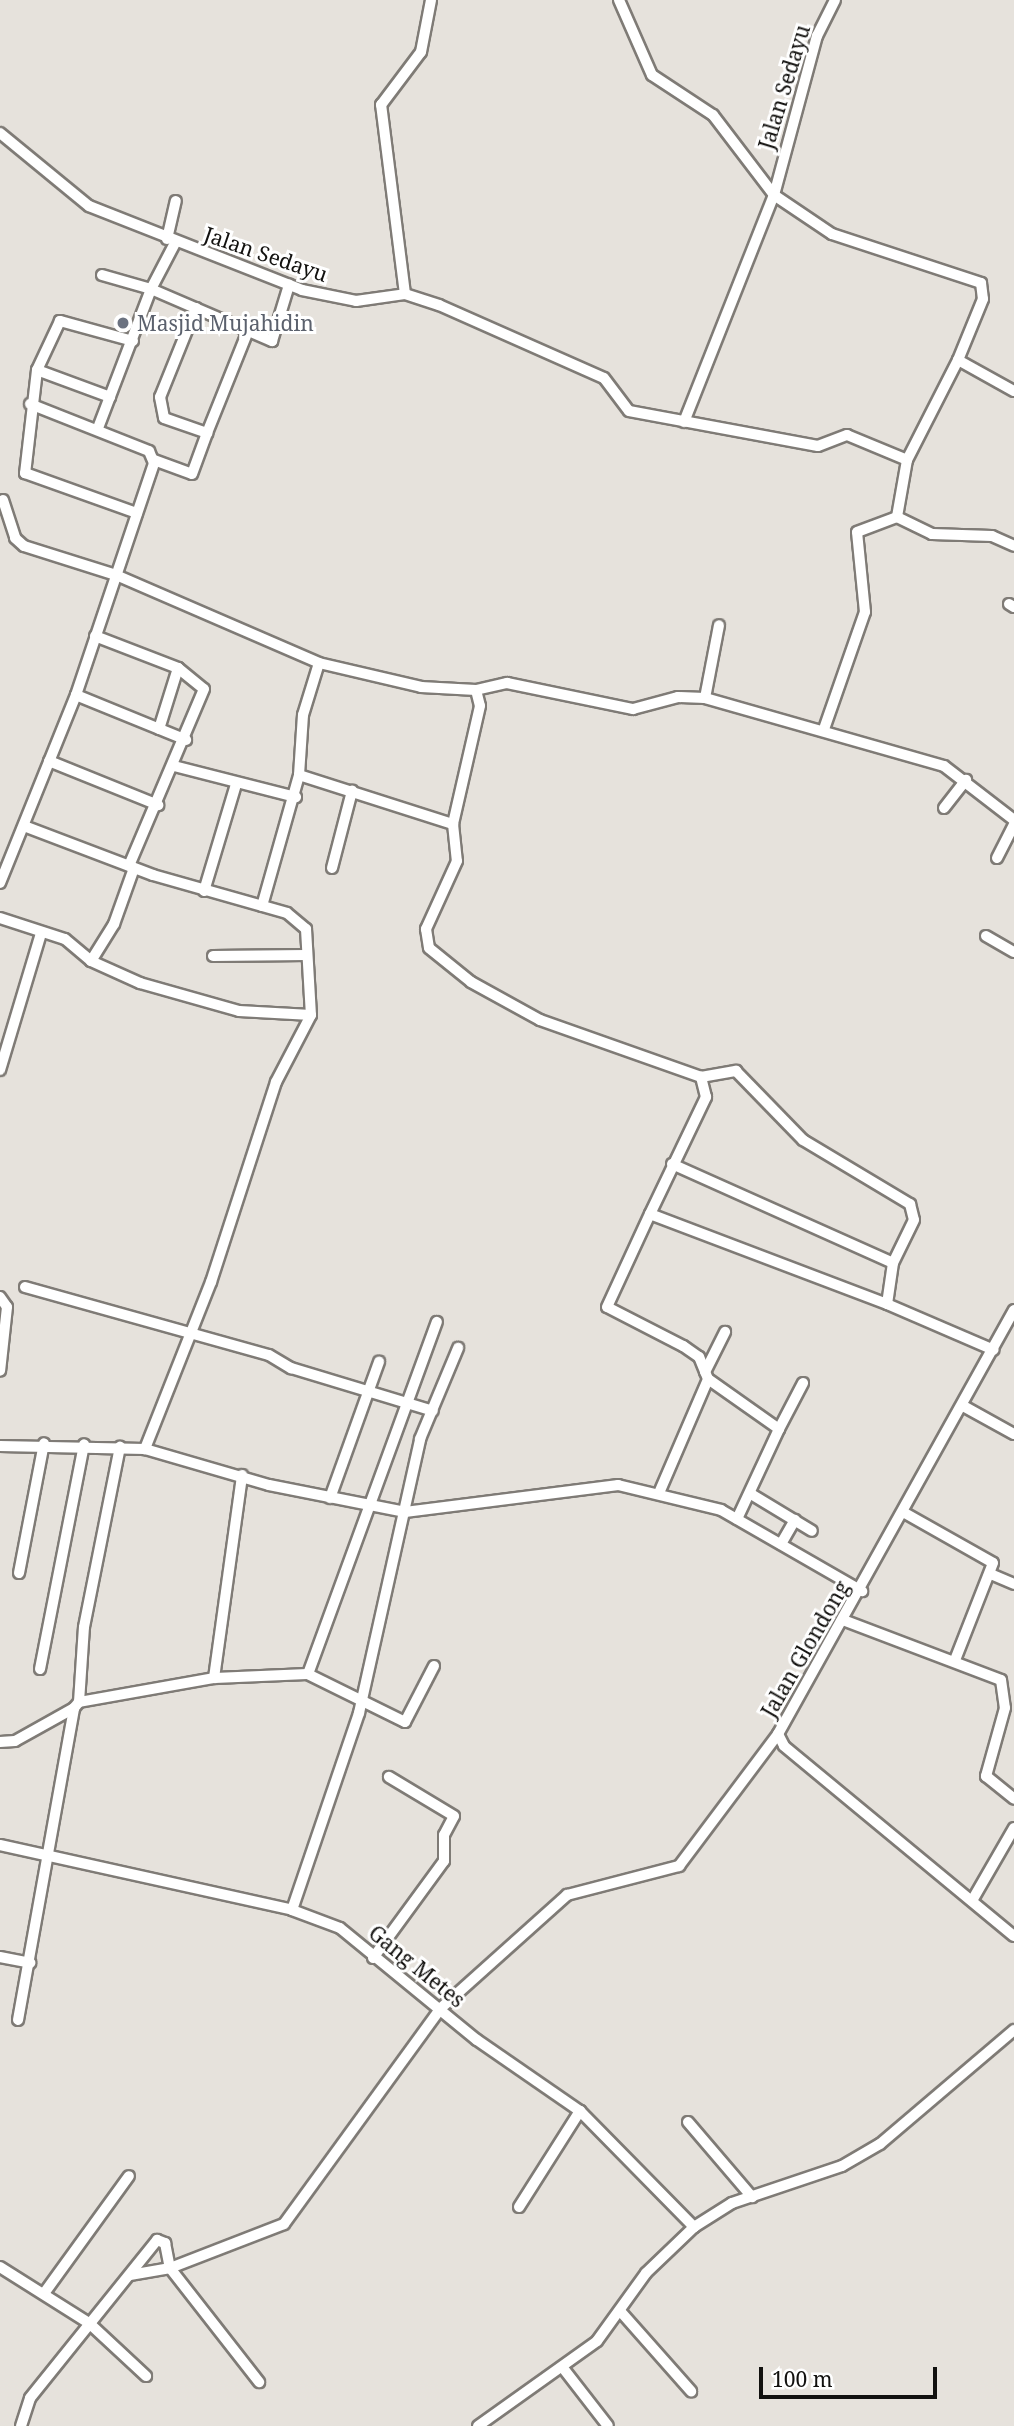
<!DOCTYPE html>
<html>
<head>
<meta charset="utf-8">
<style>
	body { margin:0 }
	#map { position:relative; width:1014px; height:2426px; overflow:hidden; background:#e6e2dc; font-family:"Noto Serif",serif }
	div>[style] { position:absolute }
	.roads { filter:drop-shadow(2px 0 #7f7b76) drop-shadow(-2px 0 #7f7b76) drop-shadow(0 2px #7f7b76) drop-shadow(0 -2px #7f7b76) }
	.minor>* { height:10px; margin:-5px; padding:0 5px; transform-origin:5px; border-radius:5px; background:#fff }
	.dots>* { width:19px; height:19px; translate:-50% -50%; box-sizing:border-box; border:4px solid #fff; border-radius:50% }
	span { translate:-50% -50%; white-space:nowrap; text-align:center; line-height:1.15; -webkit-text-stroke:6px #fff; paint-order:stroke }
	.street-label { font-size:21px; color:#12110f }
	.worship-label { font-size:21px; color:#5b616d }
	.left { translate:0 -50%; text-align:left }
	.scale { position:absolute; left:759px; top:2367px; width:178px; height:32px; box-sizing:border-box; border:4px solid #12110f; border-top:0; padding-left:9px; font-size:21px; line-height:24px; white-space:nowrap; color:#12110f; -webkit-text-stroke:5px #fff; paint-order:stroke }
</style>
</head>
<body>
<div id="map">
	<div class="roads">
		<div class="minor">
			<div style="left:619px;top:0;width:82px;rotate:66.3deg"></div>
			<div style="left:652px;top:75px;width:73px;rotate:33.3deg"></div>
			<div style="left:713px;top:115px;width:101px;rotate:52.7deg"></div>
			<div style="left:774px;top:195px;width:70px;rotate:33.9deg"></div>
			<div style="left:832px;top:234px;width:157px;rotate:18.2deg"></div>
			<div style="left:981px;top:283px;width:16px;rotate:83deg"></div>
			<div style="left:983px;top:299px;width:66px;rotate:112.3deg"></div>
			<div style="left:958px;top:360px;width:112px;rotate:117deg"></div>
			<div style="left:907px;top:460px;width:58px;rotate:100deg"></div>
			<div style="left:897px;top:517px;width:39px;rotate:26deg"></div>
			<div style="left:932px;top:534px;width:60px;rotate:1.9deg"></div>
			<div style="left:992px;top:536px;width:24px;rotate:24deg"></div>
			<div style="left:0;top:133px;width:115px;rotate:39.4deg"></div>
			<div style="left:89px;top:206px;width:229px;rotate:21.5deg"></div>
			<div style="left:302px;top:290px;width:55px;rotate:11.5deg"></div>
			<div style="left:356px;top:301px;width:49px;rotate:-8.1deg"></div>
			<div style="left:405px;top:294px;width:36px;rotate:18deg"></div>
			<div style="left:439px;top:305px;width:180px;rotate:23.9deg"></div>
			<div style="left:604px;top:378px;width:41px;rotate:52.9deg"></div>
			<div style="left:629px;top:411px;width:192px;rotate:10.5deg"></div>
			<div style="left:818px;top:446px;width:31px;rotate:-21deg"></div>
			<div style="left:847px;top:435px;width:65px;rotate:22.6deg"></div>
			<div style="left:167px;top:239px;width:39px;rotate:-77deg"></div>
			<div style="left:102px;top:275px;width:51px;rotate:15.9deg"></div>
			<div style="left:151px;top:289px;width:132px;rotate:23.3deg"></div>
			<div style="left:272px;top:341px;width:59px;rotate:-73.1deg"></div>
			<div style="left:405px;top:294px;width:191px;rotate:-97.2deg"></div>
			<div style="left:381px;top:105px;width:66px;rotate:-53deg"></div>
			<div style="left:421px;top:52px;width:53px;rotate:-79.1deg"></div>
			<div style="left:196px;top:308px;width:96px;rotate:112deg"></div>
			<div style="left:160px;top:397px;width:21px;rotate:79deg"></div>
			<div style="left:164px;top:418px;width:46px;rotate:19.2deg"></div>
			<div style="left:207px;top:433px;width:110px;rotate:-68.1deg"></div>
			<div style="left:133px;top:341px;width:76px;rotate:-164.7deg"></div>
			<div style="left:60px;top:321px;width:54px;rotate:115.1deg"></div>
			<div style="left:37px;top:370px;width:104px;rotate:96.6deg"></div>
			<div style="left:25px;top:473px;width:119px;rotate:19.7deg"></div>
			<div style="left:958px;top:360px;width:64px;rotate:29deg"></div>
			<div style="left:37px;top:370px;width:78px;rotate:20.3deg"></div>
			<div style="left:684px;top:422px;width:244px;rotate:-68.4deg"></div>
			<div style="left:774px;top:195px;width:165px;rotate:-74.9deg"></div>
			<div style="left:817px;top:36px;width:40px;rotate:-63.4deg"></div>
			<div style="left:98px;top:428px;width:149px;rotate:-69.1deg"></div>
			<div style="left:151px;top:289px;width:52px;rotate:-62.4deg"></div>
			<div style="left:154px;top:460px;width:40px;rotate:20.2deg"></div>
			<div style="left:192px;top:474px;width:44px;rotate:-69.9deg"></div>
			<div style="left:3px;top:500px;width:40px;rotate:72deg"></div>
			<div style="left:15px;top:538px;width:12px;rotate:42deg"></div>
			<div style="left:24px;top:546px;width:96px;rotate:17.5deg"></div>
			<div style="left:116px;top:575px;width:221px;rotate:23.4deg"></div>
			<div style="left:319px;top:663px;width:105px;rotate:13.2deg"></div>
			<div style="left:421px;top:687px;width:55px;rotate:3.1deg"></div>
			<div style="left:476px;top:690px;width:32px;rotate:-13deg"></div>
			<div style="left:507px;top:683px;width:129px;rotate:11.7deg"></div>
			<div style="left:633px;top:709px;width:47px;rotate:-14.9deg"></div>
			<div style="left:678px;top:697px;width:27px;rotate:2deg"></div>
			<div style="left:705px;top:698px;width:248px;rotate:15.9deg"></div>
			<div style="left:944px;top:766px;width:88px;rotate:37.6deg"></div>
			<div style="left:1009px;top:604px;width:6px;rotate:31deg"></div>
			<div style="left:95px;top:636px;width:89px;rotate:21.1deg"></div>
			<div style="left:178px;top:668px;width:33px;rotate:39deg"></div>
			<div style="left:204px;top:689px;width:192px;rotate:113deg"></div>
			<div style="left:476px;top:690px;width:16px;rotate:76deg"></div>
			<div style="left:480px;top:706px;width:121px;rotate:102.9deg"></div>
			<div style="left:453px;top:824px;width:37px;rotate:84deg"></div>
			<div style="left:457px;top:861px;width:75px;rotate:114.5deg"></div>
			<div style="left:426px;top:929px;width:19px;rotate:81deg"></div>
			<div style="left:429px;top:948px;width:54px;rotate:39deg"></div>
			<div style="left:471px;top:982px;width:79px;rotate:28.8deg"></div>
			<div style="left:540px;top:1020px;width:171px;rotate:19.5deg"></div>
			<div style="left:701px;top:1077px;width:36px;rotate:-10deg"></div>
			<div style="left:736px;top:1071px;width:96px;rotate:45.8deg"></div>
			<div style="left:803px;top:1140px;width:125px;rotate:30.9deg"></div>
			<div style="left:910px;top:1204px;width:16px;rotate:76deg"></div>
			<div style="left:914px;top:1220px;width:48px;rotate:116deg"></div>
			<div style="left:893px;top:1263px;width:41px;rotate:98.3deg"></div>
			<div style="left:887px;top:1304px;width:116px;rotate:23.3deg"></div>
			<div style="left:76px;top:695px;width:119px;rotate:22.2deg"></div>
			<div style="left:705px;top:698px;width:74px;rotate:-79.1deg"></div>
			<div style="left:159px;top:729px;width:64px;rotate:-72.7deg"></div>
			<div style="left:824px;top:729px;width:124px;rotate:-70.7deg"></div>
			<div style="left:865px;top:612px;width:80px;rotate:-95.7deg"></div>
			<div style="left:857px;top:532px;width:43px;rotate:-20.6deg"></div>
			<div style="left:49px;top:761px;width:118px;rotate:22deg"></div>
			<div style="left:174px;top:766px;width:126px;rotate:14.3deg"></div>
			<div style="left:299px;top:775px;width:60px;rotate:-86.2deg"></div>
			<div style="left:303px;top:715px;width:54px;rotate:-72.9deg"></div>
			<div style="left:944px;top:808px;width:36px;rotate:-52deg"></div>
			<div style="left:24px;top:826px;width:138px;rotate:20.8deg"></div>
			<div style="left:153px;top:875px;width:139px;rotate:15.8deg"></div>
			<div style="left:287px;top:913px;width:25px;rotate:40deg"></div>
			<div style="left:306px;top:929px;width:86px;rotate:86.7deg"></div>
			<div style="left:311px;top:1015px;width:76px;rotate:117.6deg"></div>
			<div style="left:276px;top:1082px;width:210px;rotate:108deg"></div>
			<div style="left:211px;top:1282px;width:180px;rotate:111.6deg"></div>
			<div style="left:997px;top:858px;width:38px;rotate:-63deg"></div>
			<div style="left:332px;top:868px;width:80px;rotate:-75.4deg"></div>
			<div style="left:0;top:883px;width:203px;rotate:-68deg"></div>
			<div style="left:76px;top:695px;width:245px;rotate:-71.4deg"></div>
			<div style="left:154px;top:463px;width:13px;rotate:-113deg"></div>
			<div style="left:149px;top:451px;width:128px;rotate:-158.4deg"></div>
			<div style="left:204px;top:891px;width:112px;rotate:-73.3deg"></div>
			<div style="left:262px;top:906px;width:136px;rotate:-74.2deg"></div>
			<div style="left:299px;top:775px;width:162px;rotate:17.7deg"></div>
			<div style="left:0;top:918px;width:68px;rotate:17.9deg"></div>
			<div style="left:65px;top:939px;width:34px;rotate:40deg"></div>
			<div style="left:91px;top:961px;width:54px;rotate:24.2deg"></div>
			<div style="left:140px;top:983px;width:103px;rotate:15.8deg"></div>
			<div style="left:239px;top:1011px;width:72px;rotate:3.2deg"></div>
			<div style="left:986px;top:936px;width:32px;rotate:30deg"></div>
			<div style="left:213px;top:956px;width:93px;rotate:-0.6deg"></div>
			<div style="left:91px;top:961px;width:44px;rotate:-58.1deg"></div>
			<div style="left:114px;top:924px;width:59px;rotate:-70.3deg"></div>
			<div style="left:0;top:1070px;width:143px;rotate:-73.3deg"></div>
			<div style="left:672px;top:1164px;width:242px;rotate:24.1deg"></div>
			<div style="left:650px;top:1214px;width:130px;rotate:-64.4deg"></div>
			<div style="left:706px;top:1097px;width:21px;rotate:-104deg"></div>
			<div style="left:25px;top:1287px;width:253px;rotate:15.6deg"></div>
			<div style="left:269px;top:1355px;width:26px;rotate:31deg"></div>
			<div style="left:291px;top:1368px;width:148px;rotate:16.8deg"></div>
			<div style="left:0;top:1297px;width:12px;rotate:55deg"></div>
			<div style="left:7px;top:1307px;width:64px;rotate:96.2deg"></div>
			<div style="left:1014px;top:1310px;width:485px;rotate:119.1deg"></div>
			<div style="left:778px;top:1734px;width:13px;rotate:63deg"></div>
			<div style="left:784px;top:1746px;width:298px;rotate:39.6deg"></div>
			<div style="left:705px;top:1372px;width:45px;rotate:-63.4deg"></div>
			<div style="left:965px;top:1407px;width:56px;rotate:28.9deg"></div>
			<div style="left:779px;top:1429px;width:52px;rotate:-62.4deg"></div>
			<div style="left:0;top:1446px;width:145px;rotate:1.2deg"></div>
			<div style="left:145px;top:1449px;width:129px;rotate:16.2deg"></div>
			<div style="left:269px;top:1485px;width:139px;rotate:11.2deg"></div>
			<div style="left:405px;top:1512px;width:215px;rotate:-7.2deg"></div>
			<div style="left:618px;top:1485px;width:106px;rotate:13.6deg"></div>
			<div style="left:721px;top:1510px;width:163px;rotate:29.9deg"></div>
			<div style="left:659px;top:1493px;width:124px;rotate:-66.7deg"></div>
			<div style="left:751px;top:1494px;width:71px;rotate:31.2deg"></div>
			<div style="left:330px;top:1498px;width:145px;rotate:-70.2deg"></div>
			<div style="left:903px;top:1512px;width:103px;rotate:29.5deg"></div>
			<div style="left:993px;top:1563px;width:104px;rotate:111.4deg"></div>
			<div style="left:737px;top:1519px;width:99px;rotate:-65deg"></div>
			<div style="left:779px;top:1429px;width:87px;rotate:-144.8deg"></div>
			<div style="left:708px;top:1379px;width:24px;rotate:-112deg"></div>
			<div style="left:699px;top:1357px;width:19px;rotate:-145deg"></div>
			<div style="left:683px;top:1346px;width:85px;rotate:-152.8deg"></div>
			<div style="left:607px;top:1307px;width:102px;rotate:-65.2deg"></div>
			<div style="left:650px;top:1214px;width:254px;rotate:20.8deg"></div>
			<div style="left:781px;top:1544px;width:28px;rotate:-60deg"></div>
			<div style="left:19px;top:1573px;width:132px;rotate:-79.1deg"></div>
			<div style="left:993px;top:1575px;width:23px;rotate:23deg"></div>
			<div style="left:843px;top:1620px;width:169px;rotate:20.8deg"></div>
			<div style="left:1001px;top:1680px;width:28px;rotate:82deg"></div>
			<div style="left:1005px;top:1708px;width:71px;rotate:105.6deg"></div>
			<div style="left:986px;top:1776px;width:36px;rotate:39deg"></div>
			<div style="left:434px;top:1666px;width:63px;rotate:117.4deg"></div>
			<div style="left:405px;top:1722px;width:108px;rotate:-153.7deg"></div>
			<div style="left:308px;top:1674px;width:375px;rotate:-69.9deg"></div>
			<div style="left:40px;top:1669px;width:229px;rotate:-78.9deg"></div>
			<div style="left:214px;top:1678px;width:94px;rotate:-2.4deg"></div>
			<div style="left:79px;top:1702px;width:75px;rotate:-86.2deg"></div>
			<div style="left:84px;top:1627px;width:184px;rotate:-78.7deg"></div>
			<div style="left:0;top:1742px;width:15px;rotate:-4deg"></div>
			<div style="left:15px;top:1741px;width:68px;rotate:-29.2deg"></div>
			<div style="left:0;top:1845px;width:299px;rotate:12.5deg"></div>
			<div style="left:292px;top:1910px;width:51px;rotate:20.6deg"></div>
			<div style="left:340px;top:1928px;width:177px;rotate:39.3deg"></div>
			<div style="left:477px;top:2040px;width:125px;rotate:34.6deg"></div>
			<div style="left:580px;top:2111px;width:163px;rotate:45.5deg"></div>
			<div style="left:973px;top:1899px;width:82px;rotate:-60deg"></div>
			<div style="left:292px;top:1910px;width:208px;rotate:-71.2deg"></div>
			<div style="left:359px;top:1713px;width:281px;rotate:-77.4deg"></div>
			<div style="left:420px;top:1439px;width:99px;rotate:-67.3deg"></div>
			<div style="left:0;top:1957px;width:31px;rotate:11deg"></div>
			<div style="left:373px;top:1958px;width:120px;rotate:-53.8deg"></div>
			<div style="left:444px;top:1861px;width:26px;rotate:-90deg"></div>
			<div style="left:444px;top:1835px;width:21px;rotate:-62deg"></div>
			<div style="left:454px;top:1816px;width:76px;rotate:-149deg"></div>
			<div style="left:18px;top:2020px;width:317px;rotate:-79.8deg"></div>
			<div style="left:74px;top:1708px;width:8px;rotate:-50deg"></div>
			<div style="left:79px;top:1702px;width:137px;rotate:-10.1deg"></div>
			<div style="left:214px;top:1678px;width:205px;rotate:-82.1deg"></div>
			<div style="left:688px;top:2122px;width:99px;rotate:49.5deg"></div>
			<div style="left:519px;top:2207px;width:114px;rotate:-57.6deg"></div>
			<div style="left:0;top:2267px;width:105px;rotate:32.2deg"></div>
			<div style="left:89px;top:2323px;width:78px;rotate:42.9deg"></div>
			<div style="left:130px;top:2275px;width:41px;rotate:-9.9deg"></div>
			<div style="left:170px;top:2268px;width:122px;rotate:-21.1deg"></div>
			<div style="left:284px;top:2224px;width:266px;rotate:-54deg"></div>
			<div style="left:440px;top:2009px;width:171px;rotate:-41.9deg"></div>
			<div style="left:567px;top:1895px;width:116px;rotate:-14.5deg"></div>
			<div style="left:679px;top:1866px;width:165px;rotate:-53.1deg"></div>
			<div style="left:45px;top:2292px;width:143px;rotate:-54.1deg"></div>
			<div style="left:621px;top:2312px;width:106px;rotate:48.5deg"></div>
			<div style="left:563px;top:2368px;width:73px;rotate:52.2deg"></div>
			<div style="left:21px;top:2426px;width:29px;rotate:-72deg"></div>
			<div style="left:30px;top:2398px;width:203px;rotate:-51.2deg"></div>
			<div style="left:157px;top:2240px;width:9px;rotate:21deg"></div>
			<div style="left:165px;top:2243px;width:25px;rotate:79deg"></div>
			<div style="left:170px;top:2268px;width:145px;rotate:52deg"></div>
			<div style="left:478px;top:2426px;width:146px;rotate:-35.5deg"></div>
			<div style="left:597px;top:2341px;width:84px;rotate:-54.2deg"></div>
			<div style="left:646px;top:2273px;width:66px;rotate:-43.8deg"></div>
			<div style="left:694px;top:2227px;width:45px;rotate:-32.3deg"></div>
			<div style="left:732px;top:2203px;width:116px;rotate:-18.6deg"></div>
			<div style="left:842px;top:2166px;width:44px;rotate:-30.1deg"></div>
			<div style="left:880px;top:2144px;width:176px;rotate:-40.4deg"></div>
		</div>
	</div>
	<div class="dots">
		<div style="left:123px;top:323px;background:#6b7280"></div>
	</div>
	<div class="street-label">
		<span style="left:784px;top:87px;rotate:-73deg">Jalan Sedayu</span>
		<span style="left:266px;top:254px;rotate:19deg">Jalan Sedayu</span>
		<span style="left:805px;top:1649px;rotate:-60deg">Jalan Glondong</span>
		<span style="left:417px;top:1966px;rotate:39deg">Gang Metes</span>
	</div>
	<div class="worship-label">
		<span class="left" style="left:137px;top:323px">Masjid Mujahidin</span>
	</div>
	<div class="scale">100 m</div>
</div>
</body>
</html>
